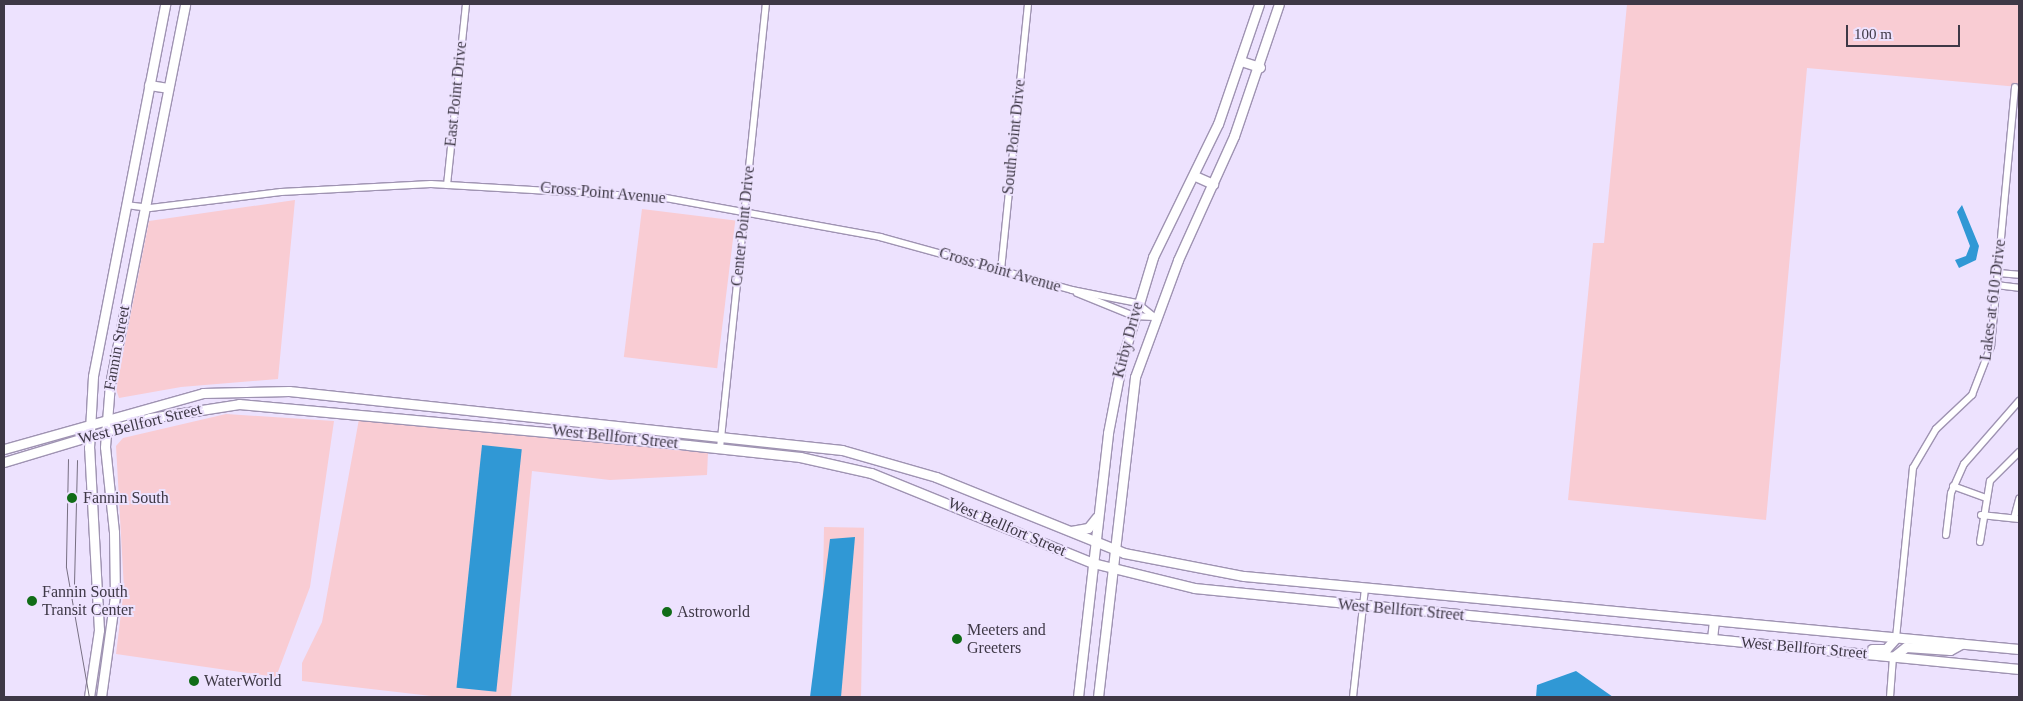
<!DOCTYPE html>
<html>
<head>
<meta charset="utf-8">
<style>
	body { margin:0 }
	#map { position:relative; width:2023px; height:701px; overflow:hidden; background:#ede2fe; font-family:"Times New Roman",serif }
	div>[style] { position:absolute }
	.green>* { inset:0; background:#f9ccd3; transform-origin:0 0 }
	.water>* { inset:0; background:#3098d5; transform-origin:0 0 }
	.roads { filter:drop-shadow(1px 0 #9f93b2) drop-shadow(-1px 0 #9f93b2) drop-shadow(0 1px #9f93b2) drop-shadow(0 -1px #9f93b2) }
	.minor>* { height:6px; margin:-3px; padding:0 3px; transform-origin:3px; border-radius:3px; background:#fff }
	.secondary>* { height:9px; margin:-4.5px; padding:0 4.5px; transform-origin:4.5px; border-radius:4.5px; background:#fff }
	.tram>* { height:1px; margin:-0.5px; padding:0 0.5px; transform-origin:0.5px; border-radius:0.5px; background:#766e81 }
	.dots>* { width:14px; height:14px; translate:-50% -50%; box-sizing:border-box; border:2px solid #ede2fe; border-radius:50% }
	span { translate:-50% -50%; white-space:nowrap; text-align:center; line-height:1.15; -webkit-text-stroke:4px #ede2fe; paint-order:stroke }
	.street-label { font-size:16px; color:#3e3846 }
	.poi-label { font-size:16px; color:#3e3846 }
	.left { translate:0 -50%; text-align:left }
	.frame { position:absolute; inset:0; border:5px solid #3e3846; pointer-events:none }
	.scale { position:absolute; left:1846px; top:25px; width:114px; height:22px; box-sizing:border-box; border:2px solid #3e3846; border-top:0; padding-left:6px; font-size:15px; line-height:18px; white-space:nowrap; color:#3e3846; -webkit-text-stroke:4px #ede2fe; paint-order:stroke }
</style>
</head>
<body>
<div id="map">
	<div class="green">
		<div style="clip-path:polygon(1627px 4px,2019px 4px,2019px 87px,1807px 68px,1766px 520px,1568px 500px,1593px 243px,1604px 243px)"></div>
		<div style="clip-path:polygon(295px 200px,278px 379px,181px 387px,119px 398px,116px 389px,149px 221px)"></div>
		<div style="left:642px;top:209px;width:94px;height:149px;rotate:7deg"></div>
		<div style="clip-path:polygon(226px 414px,334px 421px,310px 587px,276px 677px,116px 654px,124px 589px,116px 446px,123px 438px)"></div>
		<div style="clip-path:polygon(359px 419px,708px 453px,707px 475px,610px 480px,532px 471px,511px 697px,440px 697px,302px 681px,302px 663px,322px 622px)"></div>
		<div style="left:824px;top:527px;width:40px;height:171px;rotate:1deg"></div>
	</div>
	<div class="water">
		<div style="clip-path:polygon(1962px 205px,1979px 246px,1976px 260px,1959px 268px,1955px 260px,1966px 256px,1970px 246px,1957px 212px)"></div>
		<div style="left:482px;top:445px;width:40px;height:244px;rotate:6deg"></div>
		<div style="clip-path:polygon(855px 537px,841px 697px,810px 697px,830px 539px)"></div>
		<div style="clip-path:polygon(1576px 671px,1613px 697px,1536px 697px,1537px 685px)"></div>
	</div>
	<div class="roads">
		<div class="minor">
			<div style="left:447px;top:185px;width:182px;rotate:-84deg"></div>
			<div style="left:126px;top:205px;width:24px;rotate:7deg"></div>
			<div style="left:150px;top:208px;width:132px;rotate:-7deg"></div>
			<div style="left:281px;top:192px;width:150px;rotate:-3.1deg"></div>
			<div style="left:431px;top:184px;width:235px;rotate:3.4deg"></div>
			<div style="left:666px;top:198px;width:218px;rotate:10.3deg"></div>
			<div style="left:880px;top:237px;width:199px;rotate:15.4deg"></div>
			<div style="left:1072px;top:290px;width:66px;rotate:11.3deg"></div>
			<div style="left:1137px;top:303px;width:22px;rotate:39deg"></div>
			<div style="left:1001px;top:270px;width:267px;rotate:-84.2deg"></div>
			<div style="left:1998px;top:273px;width:21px;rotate:5deg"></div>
			<div style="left:1996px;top:285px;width:23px;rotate:7deg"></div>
			<div style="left:1077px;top:293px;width:61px;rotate:22deg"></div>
			<div style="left:1134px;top:316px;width:20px;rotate:3deg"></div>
			<div style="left:720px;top:448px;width:446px;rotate:-84.1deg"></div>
			<div style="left:1953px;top:486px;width:33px;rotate:20deg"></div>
			<div style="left:1981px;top:515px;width:38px;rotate:6deg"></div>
			<div style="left:2014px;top:518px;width:20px;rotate:-75deg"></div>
			<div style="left:1946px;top:535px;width:42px;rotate:-83.2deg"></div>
			<div style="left:1951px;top:493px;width:32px;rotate:-66deg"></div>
			<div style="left:1964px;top:464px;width:84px;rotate:-48.9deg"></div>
			<div style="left:1980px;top:542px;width:62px;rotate:-80.7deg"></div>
			<div style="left:1990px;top:481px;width:41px;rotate:-45deg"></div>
			<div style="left:1896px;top:638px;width:171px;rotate:-84.3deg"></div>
			<div style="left:1913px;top:468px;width:45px;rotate:-59.5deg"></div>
			<div style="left:1936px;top:429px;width:50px;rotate:-43.4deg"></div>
			<div style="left:1972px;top:395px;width:53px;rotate:-68.8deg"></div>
			<div style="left:1991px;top:346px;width:260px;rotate:-84.7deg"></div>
			<div style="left:1353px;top:697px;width:110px;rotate:-83.7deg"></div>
			<div style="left:1890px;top:697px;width:40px;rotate:-85.7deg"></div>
		</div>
		<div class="secondary">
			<div style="left:1241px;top:61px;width:20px;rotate:18deg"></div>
			<div style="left:149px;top:85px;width:19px;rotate:9deg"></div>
			<div style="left:1195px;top:176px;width:20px;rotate:24deg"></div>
			<div style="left:4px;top:449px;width:207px;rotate:-15.7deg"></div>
			<div style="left:203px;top:393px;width:86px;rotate:-1.3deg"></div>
			<div style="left:289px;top:391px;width:556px;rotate:6.09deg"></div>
			<div style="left:842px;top:450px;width:98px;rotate:16deg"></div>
			<div style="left:936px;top:477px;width:203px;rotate:22deg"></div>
			<div style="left:1124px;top:553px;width:122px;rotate:10.9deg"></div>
			<div style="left:1244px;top:576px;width:778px;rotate:5.38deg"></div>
			<div style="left:4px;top:462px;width:152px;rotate:-16.8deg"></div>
			<div style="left:150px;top:418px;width:90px;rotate:-8.9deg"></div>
			<div style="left:239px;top:404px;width:451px;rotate:5.2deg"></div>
			<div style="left:688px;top:445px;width:113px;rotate:6.1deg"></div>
			<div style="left:800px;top:457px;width:73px;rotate:12.7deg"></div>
			<div style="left:871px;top:473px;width:240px;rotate:22.1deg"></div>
			<div style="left:1093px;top:563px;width:104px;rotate:13.9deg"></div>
			<div style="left:1194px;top:588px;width:829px;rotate:5.61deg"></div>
			<div style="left:1071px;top:531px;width:17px;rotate:-10deg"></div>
			<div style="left:1088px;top:528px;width:14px;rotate:-51deg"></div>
			<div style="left:1712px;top:639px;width:18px;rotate:-84deg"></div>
			<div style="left:1872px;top:649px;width:14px"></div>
			<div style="left:1886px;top:649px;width:15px;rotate:-48deg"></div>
			<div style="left:1893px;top:657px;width:16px;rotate:-38deg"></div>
			<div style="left:1906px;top:647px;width:44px;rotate:3.9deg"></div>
			<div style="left:1950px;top:650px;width:13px;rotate:-29deg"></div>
			<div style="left:89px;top:697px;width:68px;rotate:-81.5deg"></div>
			<div style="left:99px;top:630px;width:182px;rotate:-93.1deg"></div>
			<div style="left:89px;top:448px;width:72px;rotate:-86.8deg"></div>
			<div style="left:93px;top:376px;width:379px;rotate:-79deg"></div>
			<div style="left:101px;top:697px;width:102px;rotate:-82.1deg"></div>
			<div style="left:115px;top:596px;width:64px;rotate:-90.9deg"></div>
			<div style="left:114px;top:532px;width:85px;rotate:-96deg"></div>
			<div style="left:105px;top:447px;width:63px;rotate:-85.5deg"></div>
			<div style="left:110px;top:384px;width:387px;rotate:-78.8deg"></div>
			<div style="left:1078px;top:697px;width:266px;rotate:-83.5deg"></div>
			<div style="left:1108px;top:433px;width:74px;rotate:-79.1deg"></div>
			<div style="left:1122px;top:360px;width:108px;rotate:-73.2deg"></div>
			<div style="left:1153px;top:257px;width:148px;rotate:-64deg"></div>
			<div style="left:1218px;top:124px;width:127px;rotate:-71.1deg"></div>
			<div style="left:1098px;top:697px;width:322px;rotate:-83.4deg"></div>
			<div style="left:1135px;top:377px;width:125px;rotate:-69.8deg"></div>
			<div style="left:1178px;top:260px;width:136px;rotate:-65.7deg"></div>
			<div style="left:1234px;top:136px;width:139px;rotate:-71.2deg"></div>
		</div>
	</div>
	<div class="tram">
		<div style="left:68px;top:459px;width:108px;rotate:91.1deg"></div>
		<div style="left:66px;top:567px;width:132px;rotate:80deg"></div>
		<div style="left:74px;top:584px;width:124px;rotate:-88.6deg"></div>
	</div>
	<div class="dots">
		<div style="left:72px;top:498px;background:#106c17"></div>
		<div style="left:32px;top:601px;background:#106c17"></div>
		<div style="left:667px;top:612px;background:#106c17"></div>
		<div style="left:957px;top:639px;background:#106c17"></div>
		<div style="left:194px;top:681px;background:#106c17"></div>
	</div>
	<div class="street-label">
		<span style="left:456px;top:94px;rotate:-84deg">East Point Drive</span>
		<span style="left:1014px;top:137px;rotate:-84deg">South Point Drive</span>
		<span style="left:603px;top:193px;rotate:5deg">Cross Point Avenue</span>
		<span style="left:743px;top:226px;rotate:-84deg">Center Point Drive</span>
		<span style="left:1000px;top:270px;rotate:16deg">Cross Point Avenue</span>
		<span style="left:1993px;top:300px;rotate:-83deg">Lakes at 610 Drive</span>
		<span style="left:1128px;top:340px;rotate:-75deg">Kirby Drive</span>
		<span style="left:117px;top:348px;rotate:-80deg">Fannin Street</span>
		<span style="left:140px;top:424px;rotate:-14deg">West Bellfort Street</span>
		<span style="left:615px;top:437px;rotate:6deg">West Bellfort Street</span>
		<span style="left:1007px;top:527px;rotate:23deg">West Bellfort Street</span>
		<span style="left:1401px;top:610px;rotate:5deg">West Bellfort Street</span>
		<span style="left:1804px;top:648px;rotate:5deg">West Bellfort Street</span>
	</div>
	<div class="poi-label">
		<span class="left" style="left:83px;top:498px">Fannin South</span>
		<span class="left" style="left:42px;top:601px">Fannin South<br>Transit Center</span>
		<span class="left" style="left:677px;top:612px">Astroworld</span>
		<span class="left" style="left:967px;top:639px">Meeters and<br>Greeters</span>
		<span class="left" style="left:204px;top:681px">WaterWorld</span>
	</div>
	<div class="frame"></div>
	<div class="scale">100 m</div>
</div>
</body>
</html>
